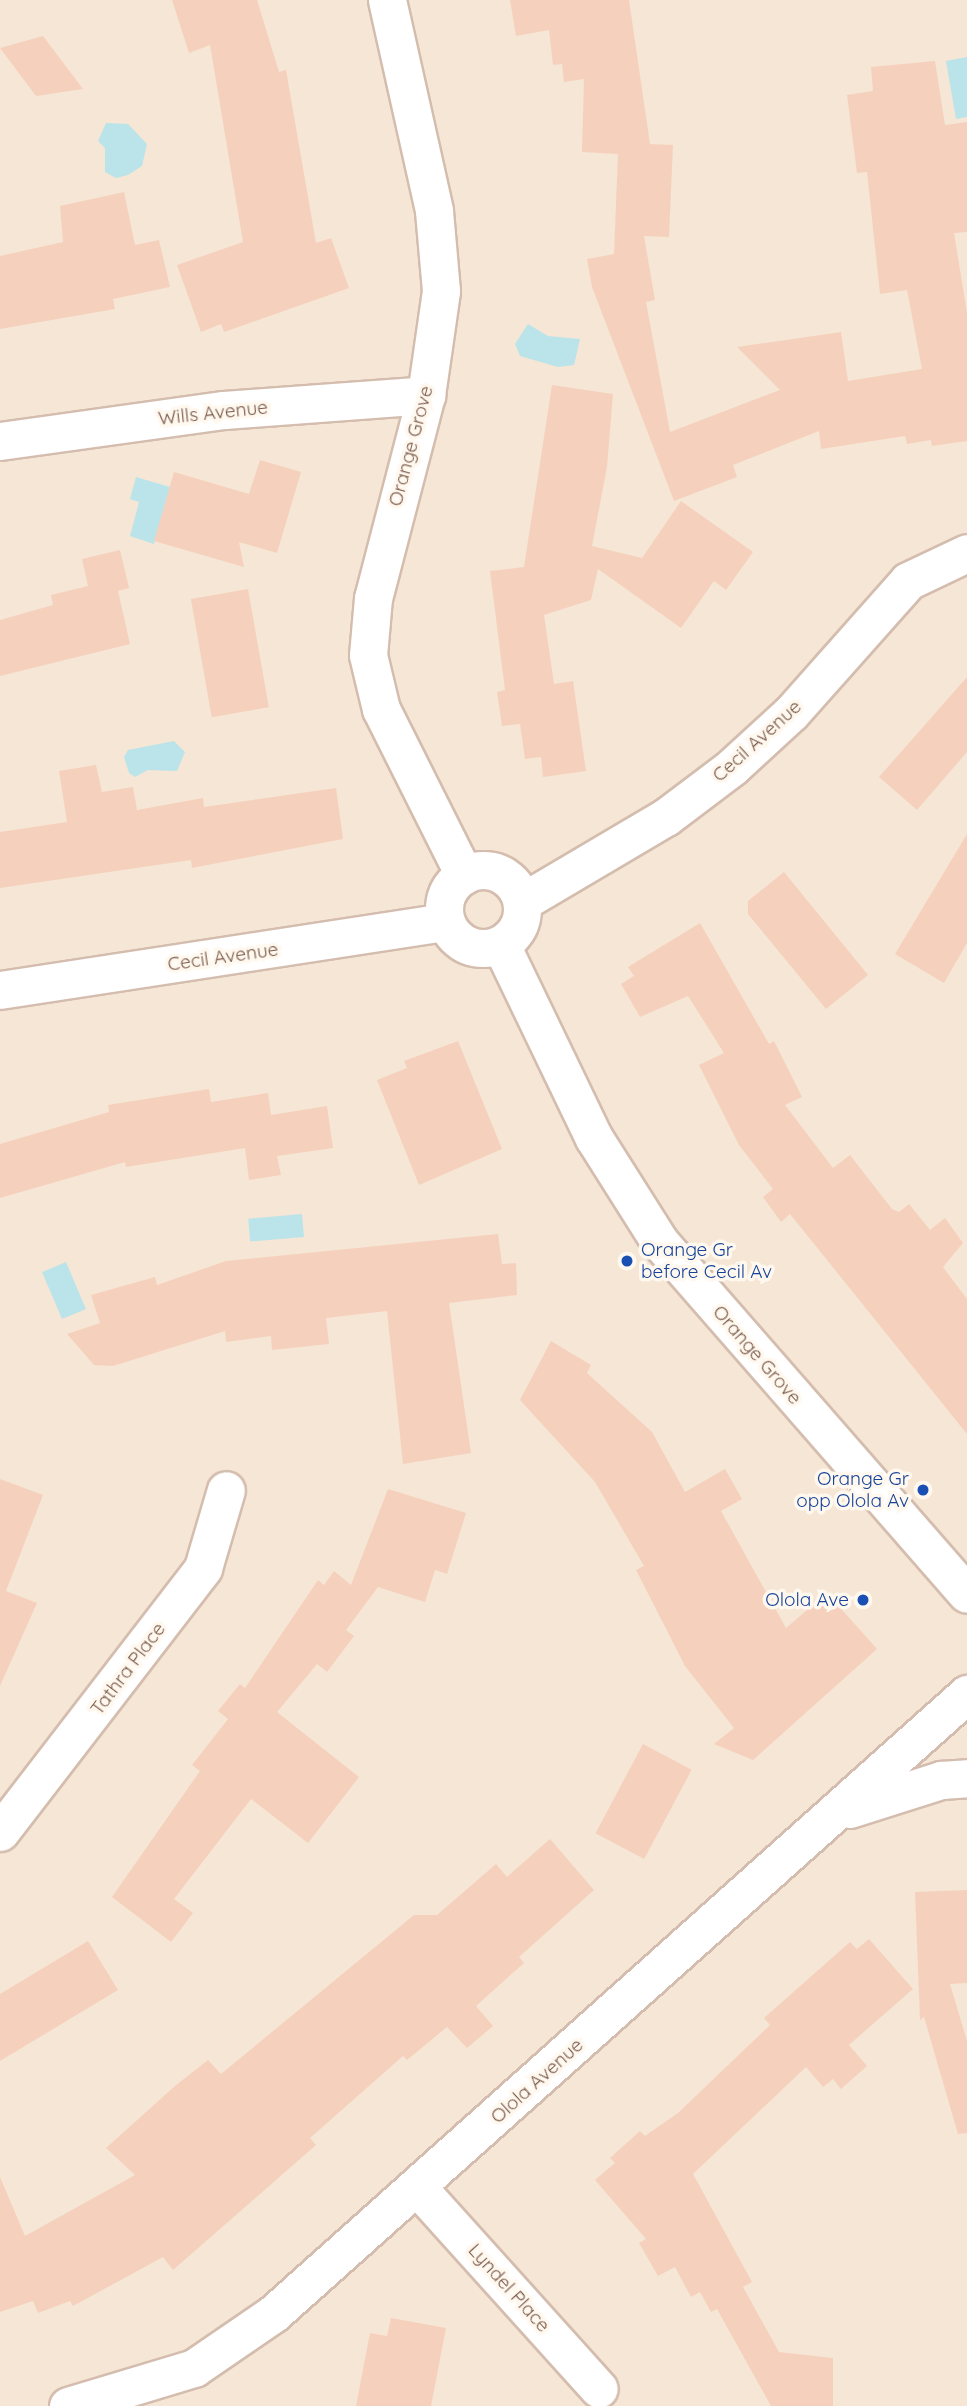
<!DOCTYPE html>
<html>
<head>
<meta charset="utf-8">
<style>
	body { margin:0 }
	#map { position:relative; width:967px; height:2406px; overflow:hidden; background:#fef4e7; font-family:Quicksand,sans-serif }
	div>[style] { position:absolute }
	.residential>* { inset:0; background:#f6e6d5; transform-origin:0 0 }
	.water>* { inset:0; background:#bae4ea; transform-origin:0 0 }
	.building>* { inset:0; background:#f5d1bd; transform-origin:0 0 }
	.roads { filter:drop-shadow(2px 0 #d4bdae) drop-shadow(-2px 0 #d4bdae) drop-shadow(0 2px #d4bdae) drop-shadow(0 -2px #d4bdae) }
	.street>* { height:37px; margin:-18.5px; padding:0 18.5px; transform-origin:18.5px; border-radius:18.5px; background:#fff }
	.street>.ring { margin:-18.5px; padding:0; box-sizing:content-box; background:none; border:37px solid #fff; border-radius:50% }
	.dots>* { width:19px; height:19px; translate:-50% -50%; box-sizing:border-box; border:4px solid #fff8ef; border-radius:50% }
	span { translate:-50% -50%; white-space:nowrap; text-align:center; line-height:1.15; -webkit-text-stroke:7px #fff8ef; paint-order:stroke }
	.street-label { font-size:19px; color:#7a5949 }
	.transit-label { font-size:19px; color:#164399 }
	.left { translate:0 -50%; text-align:left }
	.right { translate:-100% -50%; text-align:right }
</style>
</head>
<body>
<div id="map">
	<div class="residential">
		<div style="left:0;top:0;width:967px;height:2406px"></div>
	</div>
	<div class="water">
		<div style="clip-path:polygon(967px 57px,967px 117px,956px 119px,946px 61px)"></div>
		<div style="clip-path:polygon(106px 123px,128px 124px,147px 144px,142px 166px,128px 175px,116px 178px,105px 172px,105px 148px,98px 141px)"></div>
		<div style="clip-path:polygon(528px 324px,548px 336px,580px 339px,574px 365px,558px 367px,520px 356px,515px 344px)"></div>
		<div style="clip-path:polygon(136px 477px,170px 487px,154px 544px,130px 536px,139px 502px,130px 499px)"></div>
		<div style="clip-path:polygon(174px 741px,185px 752px,177px 771px,148px 770px,135px 777px,129px 773px,124px 757px,128px 750px)"></div>
		<div style="left:302px;top:1214px;width:23px;height:54px;rotate:85deg"></div>
		<div style="left:66px;top:1262px;width:51px;height:26px;rotate:67deg"></div>
	</div>
	<div class="building">
		<div style="clip-path:polygon(172px 0,257px 0,279px 72px,286px 70px,316px 243px,331px 238px,349px 288px,224px 332px,221px 324px,201px 332px,177px 265px,243px 242px,210px 45px,189px 53px)"></div>
		<div style="clip-path:polygon(510px 0,629px 0,650px 144px,673px 145px,669px 237px,644px 236px,655px 300px,646px 302px,670px 432px,780px 390px,737px 347px,841px 332px,848px 381px,922px 369px,907px 290px,880px 294px,867px 172px,857px 173px,847px 95px,873px 91px,871px 67px,935px 61px,945px 125px,967px 122px,967px 232px,954px 233px,967px 313px,967px 441px,932px 446px,931px 440px,907px 444px,905px 436px,821px 449px,819px 431px,733px 465px,737px 477px,674px 501px,592px 287px,587px 259px,614px 254px,618px 154px,582px 152px,584px 79px,564px 82px,562px 64px,553px 65px,549px 30px,516px 36px)"></div>
		<div style="clip-path:polygon(43px 36px,83px 89px,36px 96px,0 48px)"></div>
		<div style="clip-path:polygon(124px 192px,135px 245px,159px 240px,170px 287px,113px 299px,115px 309px,0 329px,0 256px,63px 242px,60px 206px)"></div>
		<div style="clip-path:polygon(552px 385px,613px 394px,607px 467px,592px 546px,642px 558px,681px 501px,753px 552px,726px 590px,714px 581px,681px 628px,598px 569px,591px 600px,544px 615px,554px 684px,573px 681px,586px 771px,543px 777px,541px 757px,525px 759px,520px 724px,502px 726px,497px 692px,505px 690px,490px 571px,524px 567px)"></div>
		<div style="clip-path:polygon(260px 460px,301px 472px,277px 553px,239px 542px,244px 567px,154px 541px,174px 472px,249px 494px)"></div>
		<div style="clip-path:polygon(120px 550px,129px 588px,118px 591px,130px 644px,0 676px,0 620px,53px 605px,51px 595px,88px 586px,82px 559px)"></div>
		<div style="left:248px;top:589px;width:120px;height:58px;rotate:80deg"></div>
		<div style="clip-path:polygon(967px 677px,967px 752px,917px 810px,879px 777px)"></div>
		<div style="clip-path:polygon(96px 765px,102px 792px,133px 787px,137px 810px,203px 798px,204px 807px,336px 788px,343px 839px,192px 868px,191px 860px,0 888px,0 832px,67px 822px,59px 771px)"></div>
		<div style="clip-path:polygon(967px 834px,967px 943px,944px 983px,895px 954px)"></div>
		<div style="clip-path:polygon(784px 872px,868px 975px,826px 1009px,748px 914px,748px 901px)"></div>
		<div style="clip-path:polygon(700px 923px,769px 1044px,774px 1041px,802px 1097px,785px 1105px,833px 1168px,850px 1155px,892px 1209px,899px 1212px,909px 1204px,930px 1230px,945px 1218px,963px 1243px,943px 1267px,967px 1299px,967px 1434px,790px 1214px,781px 1222px,763px 1197px,773px 1189px,739px 1145px,699px 1065px,724px 1053px,688px 996px,640px 1017px,621px 984px,634px 976px,628px 967px)"></div>
		<div style="clip-path:polygon(458px 1041px,502px 1149px,419px 1185px,377px 1080px,407px 1068px,404px 1061px)"></div>
		<div style="clip-path:polygon(209px 1089px,211px 1102px,268px 1093px,271px 1115px,327px 1106px,333px 1148px,277px 1156px,281px 1175px,249px 1180px,245px 1148px,126px 1167px,125px 1162px,0 1198px,0 1144px,109px 1112px,108px 1105px)"></div>
		<div style="clip-path:polygon(498px 1234px,502px 1264px,516px 1263px,517px 1295px,449px 1303px,471px 1453px,403px 1464px,387px 1311px,326px 1318px,329px 1344px,272px 1350px,271px 1336px,226px 1342px,225px 1331px,113px 1366px,94px 1365px,67px 1334px,100px 1323px,91px 1295px,155px 1277px,157px 1285px,226px 1261px)"></div>
		<div style="clip-path:polygon(551px 1341px,591px 1365px,587px 1373px,652px 1432px,685px 1492px,725px 1469px,742px 1499px,721px 1511px,786px 1628px,827px 1593px,877px 1649px,753px 1760px,714px 1744px,734px 1728px,685px 1666px,636px 1570px,644px 1566px,595px 1482px,520px 1400px)"></div>
		<div style="clip-path:polygon(0 1479px,43px 1495px,6px 1591px,37px 1603px,0 1686px)"></div>
		<div style="clip-path:polygon(388px 1489px,466px 1513px,447px 1574px,435px 1570px,425px 1602px,378px 1587px,346px 1630px,354px 1636px,327px 1672px,317px 1664px,277px 1712px,359px 1777px,308px 1843px,251px 1799px,174px 1899px,193px 1913px,171px 1942px,112px 1897px,200px 1771px,192px 1765px,228px 1719px,218px 1711px,240px 1684px,245px 1688px,318px 1580px,324px 1585px,334px 1571px,351px 1585px)"></div>
		<div style="left:643px;top:1744px;width:55px;height:101px;rotate:28deg"></div>
		<div style="clip-path:polygon(550px 1839px,594px 1890px,519px 1957px,524px 1963px,476px 2006px,493px 2026px,467px 2048px,447px 2027px,407px 2060px,403px 2056px,310px 2138px,316px 2145px,173px 2270px,163px 2257px,73px 2306px,70px 2301px,38px 2313px,33px 2301px,0 2312px,0 2177px,25px 2236px,135px 2175px,106px 2148px,175px 2086px,208px 2060px,221px 2074px,414px 1915px,437px 1915px,496px 1864px,507px 1877px)"></div>
		<div style="clip-path:polygon(967px 1890px,967px 1983px,950px 1984px,967px 2041px,967px 2133px,958px 2134px,924px 2017px,920px 2020px,915px 1892px)"></div>
		<div style="clip-path:polygon(869px 1939px,913px 1989px,849px 2045px,867px 2066px,841px 2089px,833px 2079px,823px 2087px,806px 2067px,693px 2174px,752px 2282px,743px 2287px,779px 2352px,833px 2358px,833px 2406px,771px 2406px,717px 2309px,711px 2312px,700px 2292px,691px 2297px,675px 2267px,658px 2276px,639px 2243px,646px 2239px,595px 2180px,615px 2163px,610px 2158px,640px 2131px,645px 2136px,678px 2113px,770px 2025px,764px 2018px,850px 1942px,857px 1949px)"></div>
		<div style="clip-path:polygon(88px 1941px,118px 1990px,0 2061px,0 1994px)"></div>
		<div style="clip-path:polygon(391px 2318px,446px 2328px,431px 2406px,356px 2406px,370px 2333px,387px 2336px)"></div>
	</div>
	<div class="roads">
		<div class="street">
			<div style="left:387px;top:0;width:216px;rotate:77.4deg"></div>
			<div style="left:434px;top:211px;width:80px;rotate:85deg"></div>
			<div style="left:441px;top:291px;width:105px;rotate:98.2deg"></div>
			<div style="left:426px;top:395px;width:210px;rotate:104.6deg"></div>
			<div style="left:373px;top:598px;width:57px;rotate:95deg"></div>
			<div style="left:368px;top:655px;width:56px;rotate:76.5deg"></div>
			<div style="left:381px;top:709px;width:186px;rotate:63.4deg"></div>
			<div style="left:0;top:441px;width:226px;rotate:-7.9deg"></div>
			<div style="left:224px;top:410px;width:203px;rotate:-4.2deg"></div>
			<div class="ring" style="left:444px;top:870px;width:41px;height:41px"></div>
			<div style="left:522px;top:902px;width:167px;rotate:-30.6deg"></div>
			<div style="left:666px;top:817px;width:83px;rotate:-37.1deg"></div>
			<div style="left:732px;top:767px;width:80px;rotate:-42.5deg"></div>
			<div style="left:791px;top:713px;width:176px;rotate:-48.4deg"></div>
			<div style="left:908px;top:581px;width:65px;rotate:-25.4deg"></div>
			<div style="left:501px;top:945px;width:214px;rotate:64.3deg"></div>
			<div style="left:594px;top:1138px;width:122px;rotate:57.7deg"></div>
			<div style="left:659px;top:1241px;width:468px;rotate:48.9deg"></div>
			<div style="left:0;top:990px;width:451px;rotate:-8.7deg"></div>
			<div style="left:850px;top:1809px;width:96px;rotate:-17.7deg"></div>
			<div style="left:941px;top:1780px;width:26px;rotate:-4deg"></div>
			<div style="left:0;top:1832px;width:333px;rotate:-52.4deg"></div>
			<div style="left:203px;top:1568px;width:81px;rotate:-73.6deg"></div>
			<div style="left:418px;top:2188px;width:270px;rotate:48deg"></div>
			<div style="left:68px;top:2406px;width:132px;rotate:-16.8deg"></div>
			<div style="left:194px;top:2368px;width:96px;rotate:-34.4deg"></div>
			<div style="left:273px;top:2314px;width:931px;rotate:-41.78deg"></div>
		</div>
	</div>
	<div class="dots">
		<div style="left:627px;top:1261px;background:#1a4fb4"></div>
		<div style="left:923px;top:1490px;background:#1a4fb4"></div>
		<div style="left:863px;top:1600px;background:#1a4fb4"></div>
	</div>
	<div class="street-label">
		<span style="left:213px;top:413px;rotate:-6deg">Wills Avenue</span>
		<span style="left:411px;top:446px;rotate:-75deg">Orange Grove</span>
		<span style="left:757px;top:741px;rotate:-42deg">Cecil Avenue</span>
		<span style="left:223px;top:957px;rotate:-8deg">Cecil Avenue</span>
		<span style="left:757px;top:1355px;rotate:49deg">Orange Grove</span>
		<span style="left:128px;top:1669px;rotate:-53deg">Tathra Place</span>
		<span style="left:537px;top:2081px;rotate:-42deg">Olola Avenue</span>
		<span style="left:509px;top:2288px;rotate:48deg">Lyndel Place</span>
	</div>
	<div class="transit-label">
		<span class="left" style="left:641px;top:1261px">Orange Gr<br>before Cecil Av</span>
		<span class="right" style="left:909px;top:1490px">Orange Gr<br>opp Olola Av</span>
		<span class="right" style="left:849px;top:1600px">Olola Ave</span>
	</div>
</div>
</body>
</html>
